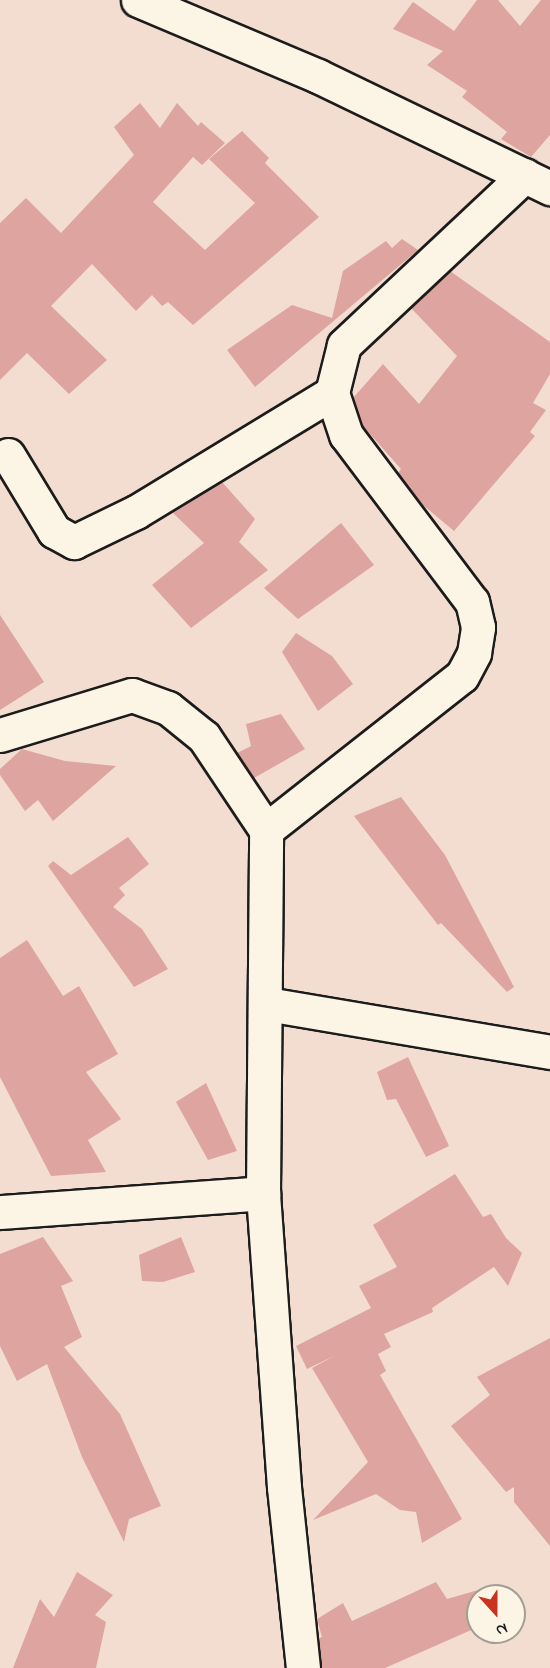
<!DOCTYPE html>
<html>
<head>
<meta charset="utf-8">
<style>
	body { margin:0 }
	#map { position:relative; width:550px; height:1668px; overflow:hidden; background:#f3ddd0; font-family:"Indie Flower",sans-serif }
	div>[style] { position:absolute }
	.building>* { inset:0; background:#dea49f }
	.roads { filter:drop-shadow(2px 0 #1c1c1c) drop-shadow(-2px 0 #1c1c1c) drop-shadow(0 2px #1c1c1c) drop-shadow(0 -2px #1c1c1c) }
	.street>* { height:33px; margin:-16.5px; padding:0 16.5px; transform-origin:16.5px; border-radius:16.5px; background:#fcf5e5 }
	span { translate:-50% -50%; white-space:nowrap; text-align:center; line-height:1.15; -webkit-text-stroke:4.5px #fcf5e5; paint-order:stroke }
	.north { position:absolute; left:466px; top:1584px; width:60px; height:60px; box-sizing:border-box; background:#fcf5e5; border:2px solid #a29e95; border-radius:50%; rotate:159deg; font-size:16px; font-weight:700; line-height:24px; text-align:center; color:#1c1c1c }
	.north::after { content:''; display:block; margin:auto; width:21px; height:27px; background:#c8321e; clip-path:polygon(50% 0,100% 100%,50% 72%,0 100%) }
</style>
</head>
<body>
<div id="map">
	<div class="building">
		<div style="clip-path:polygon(477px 0,498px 0,520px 26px,541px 0,550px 0,550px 135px,531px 157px,501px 139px,507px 132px,462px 97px,467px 91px,427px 65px,443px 51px,393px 29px,413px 2px,454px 31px)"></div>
		<div style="clip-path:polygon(140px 103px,160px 128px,177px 103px,198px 126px,201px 122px,225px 143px,202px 165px,193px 157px,153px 202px,205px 250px,255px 203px,209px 159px,242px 131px,269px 158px,265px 163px,319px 217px,193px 325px,168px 302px,162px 306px,152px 295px,136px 311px,92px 264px,51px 306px,107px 360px,69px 394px,27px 353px,0 380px,0 223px,26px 198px,61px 233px,134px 155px,114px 127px)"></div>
		<div style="clip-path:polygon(402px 239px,418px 250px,255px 387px,227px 350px,292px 305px,332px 318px,343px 271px,386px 241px,392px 248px)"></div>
		<div style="clip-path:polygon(450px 271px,550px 342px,550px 374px,533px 403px,546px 410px,530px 432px,535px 436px,454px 531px,423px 505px,398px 473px,401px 469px,363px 426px,353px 398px,383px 364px,419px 404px,457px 356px,411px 308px)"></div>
		<div style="clip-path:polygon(222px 482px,255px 519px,239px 542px,268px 570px,191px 628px,152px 585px,204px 543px,173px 513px)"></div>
		<div style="clip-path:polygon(341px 523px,374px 565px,298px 619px,264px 588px)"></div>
		<div style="clip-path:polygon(0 615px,44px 682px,0 710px)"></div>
		<div style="clip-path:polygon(296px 633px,332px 656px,353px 684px,318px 711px,282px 652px)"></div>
		<div style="clip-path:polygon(281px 714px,305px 749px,254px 778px,237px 753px,251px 746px,246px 724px)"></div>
		<div style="clip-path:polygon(22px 749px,65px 761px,116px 766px,53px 821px,38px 800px,25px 811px,0 775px,0 769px)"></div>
		<div style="clip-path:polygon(401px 797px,445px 855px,514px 987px,507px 992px,441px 923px,438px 925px,354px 816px)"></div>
		<div style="clip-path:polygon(128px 837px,149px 864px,119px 888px,125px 895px,113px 907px,142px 929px,168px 969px,134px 987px,48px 866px,53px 861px,71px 875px)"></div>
		<div style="clip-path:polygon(27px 940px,63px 996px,79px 986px,118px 1054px,86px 1072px,121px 1119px,88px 1140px,106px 1172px,51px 1176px,0 1077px,0 958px)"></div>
		<div style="clip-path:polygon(408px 1057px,449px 1146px,426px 1157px,396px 1099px,387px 1100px,377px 1072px)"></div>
		<div style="clip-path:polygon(206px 1083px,237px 1151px,208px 1160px,176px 1102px)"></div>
		<div style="clip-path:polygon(455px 1174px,483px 1217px,491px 1214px,506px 1238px,522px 1253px,508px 1286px,494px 1267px,432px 1308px,433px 1312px,384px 1334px,391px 1347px,378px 1354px,386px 1371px,380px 1375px,462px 1519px,422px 1543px,416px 1512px,400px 1510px,376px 1494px,313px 1520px,368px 1462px,312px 1368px,334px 1356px,307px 1369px,296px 1346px,371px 1308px,359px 1286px,397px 1267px,373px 1225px)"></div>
		<div style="clip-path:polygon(43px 1237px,73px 1281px,61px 1286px,82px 1337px,64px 1347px,120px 1414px,161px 1506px,129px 1519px,124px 1542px,82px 1457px,47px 1364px,17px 1381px,0 1346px,0 1254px)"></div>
		<div style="clip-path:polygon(181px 1237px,195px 1272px,163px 1282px,142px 1281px,139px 1255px)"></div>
		<div style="clip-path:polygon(550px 1338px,550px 1546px,514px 1502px,514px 1487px,506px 1492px,451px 1426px,490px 1395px,477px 1377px)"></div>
		<div style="clip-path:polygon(77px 1572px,113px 1595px,95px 1615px,106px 1622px,96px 1668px,13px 1668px,40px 1599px,54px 1617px)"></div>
		<div style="clip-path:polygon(436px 1582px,447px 1599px,499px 1584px,506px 1596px,478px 1596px,478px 1627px,385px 1668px,321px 1668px,319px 1638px,322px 1637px,317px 1619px,343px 1603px,352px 1621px)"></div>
	</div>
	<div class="roads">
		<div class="street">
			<div style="left:138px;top:0;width:195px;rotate:22.9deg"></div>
			<div style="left:318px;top:76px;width:258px;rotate:25.8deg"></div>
			<div style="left:8px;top:455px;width:89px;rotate:58.8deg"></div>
			<div style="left:54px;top:531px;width:23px;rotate:29deg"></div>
			<div style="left:74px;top:542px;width:69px;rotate:-25.8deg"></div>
			<div style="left:136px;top:512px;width:229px;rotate:-31.3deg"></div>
			<div style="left:0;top:735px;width:138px;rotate:-16.9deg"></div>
			<div style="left:132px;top:695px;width:38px;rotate:20deg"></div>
			<div style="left:168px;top:708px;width:46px;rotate:38.9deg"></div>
			<div style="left:204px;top:737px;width:112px;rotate:56.3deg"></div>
			<div style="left:267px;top:1004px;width:287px;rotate:9.6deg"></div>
			<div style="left:0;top:1212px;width:264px;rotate:-4.1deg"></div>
			<div style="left:303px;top:1668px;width:182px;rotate:-96deg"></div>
			<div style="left:284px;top:1487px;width:295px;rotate:-94.1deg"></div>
			<div style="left:263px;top:1193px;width:363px;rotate:-89.5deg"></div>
			<div style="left:266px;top:830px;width:249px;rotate:-38.2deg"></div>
			<div style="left:462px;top:676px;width:26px;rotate:-62deg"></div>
			<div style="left:474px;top:653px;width:26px;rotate:-81deg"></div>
			<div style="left:478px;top:627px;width:26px;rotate:-103deg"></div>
			<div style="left:472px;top:602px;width:209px;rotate:-127deg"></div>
			<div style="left:346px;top:435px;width:44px;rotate:-108.4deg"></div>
			<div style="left:332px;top:393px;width:49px;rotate:-76deg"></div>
			<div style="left:344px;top:345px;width:248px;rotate:-43.2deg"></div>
		</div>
	</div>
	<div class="north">N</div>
</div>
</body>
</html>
